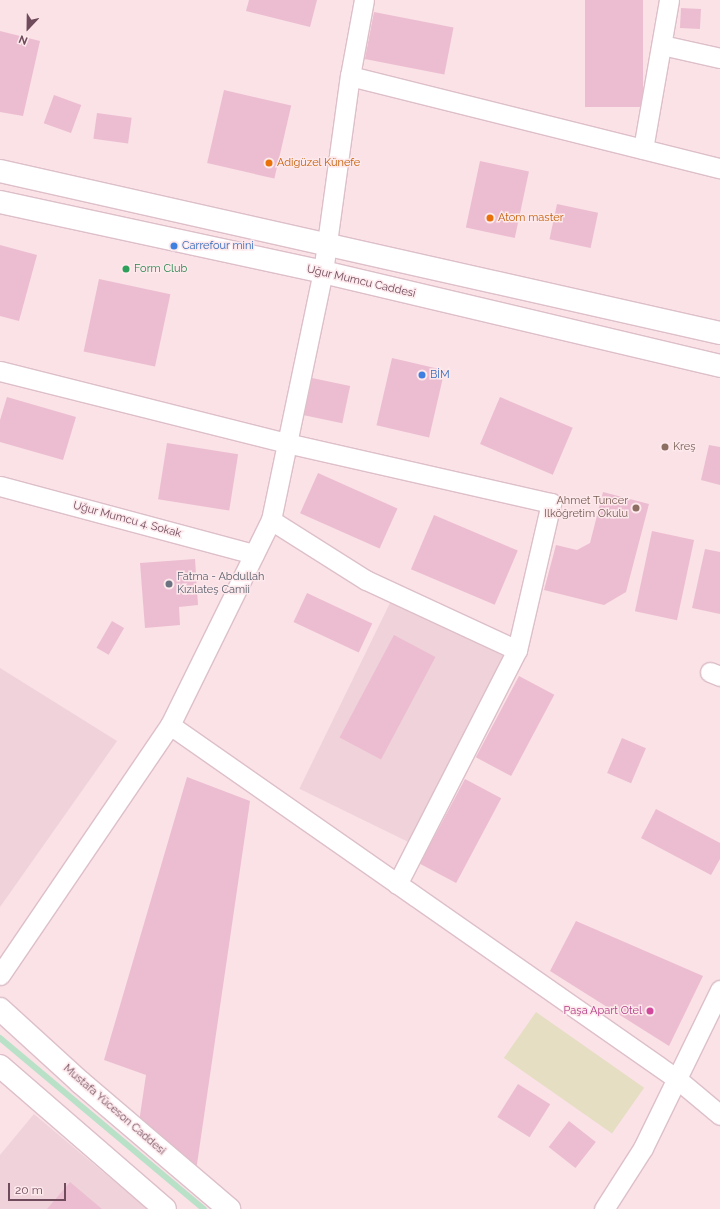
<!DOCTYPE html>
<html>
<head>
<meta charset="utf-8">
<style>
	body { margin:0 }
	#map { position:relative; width:720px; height:1209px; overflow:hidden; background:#fae2e7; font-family:Raleway,sans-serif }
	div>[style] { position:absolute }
	.residential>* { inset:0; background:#f0d2da; transform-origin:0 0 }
	.green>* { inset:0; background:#e5dec3; transform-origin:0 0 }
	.stream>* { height:6px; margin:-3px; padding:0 3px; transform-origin:3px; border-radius:3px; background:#b9e1c7 }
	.building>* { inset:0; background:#ecbdd0; transform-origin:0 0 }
	.roads { filter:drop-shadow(1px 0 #ddbfc9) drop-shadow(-1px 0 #ddbfc9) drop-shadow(0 1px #ddbfc9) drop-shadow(0 -1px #ddbfc9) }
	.street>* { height:19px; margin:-9.5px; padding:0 9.5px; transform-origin:9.5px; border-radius:9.5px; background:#fff }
	.secondary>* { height:22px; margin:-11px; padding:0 11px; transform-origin:11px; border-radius:11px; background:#fff }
	.dots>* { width:11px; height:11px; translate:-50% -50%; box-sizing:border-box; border:2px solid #fde8ec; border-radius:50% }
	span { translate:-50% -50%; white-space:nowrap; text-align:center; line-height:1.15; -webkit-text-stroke:3px #fde8ec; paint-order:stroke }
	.food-label { font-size:11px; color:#c56008 }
	.left { translate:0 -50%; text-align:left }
	.shop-label { font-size:11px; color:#366cbe }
	.leisure-label { font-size:11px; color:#27864d }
	.street-label { font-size:11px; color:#6f4b5b }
	.education-label { font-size:11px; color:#785e54 }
	.right { translate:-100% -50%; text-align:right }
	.worship-label { font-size:11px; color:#5b616d }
	.hotel-label { font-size:11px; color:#b23c85 }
	.north { position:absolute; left:8px; top:8px; width:40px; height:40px; -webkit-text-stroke:3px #fde8ec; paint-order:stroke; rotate:202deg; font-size:11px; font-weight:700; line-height:16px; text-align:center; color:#6f4b5b }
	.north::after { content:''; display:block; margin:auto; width:14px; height:18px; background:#6f4b5b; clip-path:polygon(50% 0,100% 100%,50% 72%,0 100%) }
	.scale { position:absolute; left:8px; top:1183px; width:58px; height:18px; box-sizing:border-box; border:2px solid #6f4b5b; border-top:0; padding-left:5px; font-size:12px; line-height:14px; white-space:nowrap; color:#6f4b5b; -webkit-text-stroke:3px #fde8ec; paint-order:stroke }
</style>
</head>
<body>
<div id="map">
	<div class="residential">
		<div style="left:391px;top:601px;width:127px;height:209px;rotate:26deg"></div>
		<div style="clip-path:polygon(0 668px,117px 741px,0 907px)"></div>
		<div style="clip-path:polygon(34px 1114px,147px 1209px,0 1209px,0 1155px)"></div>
	</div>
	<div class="green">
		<div style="left:536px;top:1012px;width:132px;height:56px;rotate:35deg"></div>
	</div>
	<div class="stream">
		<div style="left:0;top:1038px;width:266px;rotate:40deg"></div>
	</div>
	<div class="building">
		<div style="clip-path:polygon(249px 0,317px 0,310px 27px,246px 11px)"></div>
		<div style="left:585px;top:0;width:58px;height:107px"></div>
		<div style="left:681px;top:8px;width:20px;height:20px;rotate:3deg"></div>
		<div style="left:374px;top:12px;width:81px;height:48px;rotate:11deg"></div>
		<div style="clip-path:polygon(0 31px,40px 41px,23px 116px,0 112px)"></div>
		<div style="left:224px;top:90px;width:69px;height:75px;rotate:13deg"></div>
		<div style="left:54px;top:95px;width:29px;height:30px;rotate:20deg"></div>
		<div style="left:97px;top:113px;width:35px;height:26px;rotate:8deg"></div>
		<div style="left:480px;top:161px;width:50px;height:68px;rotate:12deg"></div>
		<div style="left:557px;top:204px;width:42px;height:36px;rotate:12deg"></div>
		<div style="clip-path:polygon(0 245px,37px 255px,19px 321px,0 316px)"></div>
		<div style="left:99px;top:279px;width:73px;height:74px;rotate:12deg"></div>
		<div style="left:392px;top:358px;width:54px;height:69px;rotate:13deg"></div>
		<div style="left:312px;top:378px;width:39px;height:38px;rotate:12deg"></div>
		<div style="clip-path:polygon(7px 397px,76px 417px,63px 460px,0 442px,0 420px)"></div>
		<div style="left:500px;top:397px;width:79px;height:51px;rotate:23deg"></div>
		<div style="left:167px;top:443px;width:72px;height:57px;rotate:9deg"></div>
		<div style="clip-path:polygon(709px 445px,720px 447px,720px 485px,701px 480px)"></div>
		<div style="left:318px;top:473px;width:87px;height:44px;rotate:24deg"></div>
		<div style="clip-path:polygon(603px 492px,649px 504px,626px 592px,604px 605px,544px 590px,556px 545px,577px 550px,590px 543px)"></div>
		<div style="left:434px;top:515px;width:91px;height:59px;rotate:23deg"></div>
		<div style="left:652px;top:531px;width:43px;height:82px;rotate:12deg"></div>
		<div style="clip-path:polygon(705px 549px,720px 552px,720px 614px,692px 608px)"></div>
		<div style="clip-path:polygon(195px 559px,198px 605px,179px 607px,180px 625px,145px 628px,140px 563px)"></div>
		<div style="left:307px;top:593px;width:72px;height:32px;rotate:25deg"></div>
		<div style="left:112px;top:621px;width:14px;height:31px;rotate:30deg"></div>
		<div style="left:394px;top:635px;width:47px;height:116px;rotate:28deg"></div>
		<div style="left:519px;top:676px;width:40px;height:92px;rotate:28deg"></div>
		<div style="left:622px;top:738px;width:26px;height:38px;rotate:23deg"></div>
		<div style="clip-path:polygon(187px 777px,250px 801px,196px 1171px,138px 1129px,146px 1075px,104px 1060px)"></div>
		<div style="left:465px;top:779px;width:41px;height:96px;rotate:28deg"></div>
		<div style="clip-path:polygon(656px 809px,720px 843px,720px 859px,711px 875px,641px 838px)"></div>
		<div style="clip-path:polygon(576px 921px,703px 976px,669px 1046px,550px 971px)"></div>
		<div style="left:518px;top:1084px;width:38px;height:39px;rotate:32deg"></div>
		<div style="left:569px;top:1121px;width:34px;height:33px;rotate:38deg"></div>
		<div style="clip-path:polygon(70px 1182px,102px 1209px,47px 1209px)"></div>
	</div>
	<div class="roads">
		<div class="street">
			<div style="left:662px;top:45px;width:59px;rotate:12.6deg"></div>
			<div style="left:350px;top:76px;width:381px;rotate:14deg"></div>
			<div style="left:643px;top:149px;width:151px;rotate:-80.1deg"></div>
			<div style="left:0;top:371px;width:296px;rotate:14.1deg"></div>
			<div style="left:287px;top:443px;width:271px;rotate:12.8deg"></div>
			<div style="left:551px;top:503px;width:151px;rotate:103deg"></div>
			<div style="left:517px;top:650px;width:263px;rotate:117.1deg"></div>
			<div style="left:0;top:486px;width:263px;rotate:15deg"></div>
			<div style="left:271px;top:520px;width:112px;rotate:32.3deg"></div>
			<div style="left:366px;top:580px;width:166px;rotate:24.9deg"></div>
			<div style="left:710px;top:672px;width:11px;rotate:22deg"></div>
			<div style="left:170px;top:725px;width:618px;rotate:34.92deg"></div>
			<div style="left:677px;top:1079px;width:56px;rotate:39.9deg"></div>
			<div style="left:0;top:975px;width:302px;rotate:-55.8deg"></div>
			<div style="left:170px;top:725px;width:229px;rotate:-63.8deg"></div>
			<div style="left:271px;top:520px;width:253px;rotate:-78.2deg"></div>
			<div style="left:323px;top:272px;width:198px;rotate:-82.2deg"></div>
			<div style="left:350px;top:76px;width:77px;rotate:-79.6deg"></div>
			<div style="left:604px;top:1209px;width:72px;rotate:-57.4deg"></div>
			<div style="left:643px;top:1148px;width:176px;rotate:-64deg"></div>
		</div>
		<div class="secondary">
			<div style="left:0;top:171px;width:738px;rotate:12.68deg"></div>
			<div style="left:0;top:202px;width:330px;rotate:12.2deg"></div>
			<div style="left:323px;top:272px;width:408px;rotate:13.3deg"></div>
			<div style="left:0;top:1009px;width:108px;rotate:42.4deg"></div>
			<div style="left:80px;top:1082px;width:196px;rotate:40.4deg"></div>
			<div style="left:0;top:1066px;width:218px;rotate:40.9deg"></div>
		</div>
	</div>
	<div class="dots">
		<div style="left:269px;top:163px;background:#e8710a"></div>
		<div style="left:490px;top:218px;background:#e8710a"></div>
		<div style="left:174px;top:246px;background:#3f7fe0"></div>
		<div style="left:126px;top:269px;background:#2e9e5b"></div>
		<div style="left:422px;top:375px;background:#3f7fe0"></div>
		<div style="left:665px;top:447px;background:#8d6e63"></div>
		<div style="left:636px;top:508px;background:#8d6e63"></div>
		<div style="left:169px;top:584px;background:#6b7280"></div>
		<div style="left:650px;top:1011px;background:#d1479c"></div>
	</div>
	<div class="food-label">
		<span class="left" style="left:277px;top:163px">Adigüzel Künefe</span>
		<span class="left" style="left:498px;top:218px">Atom master</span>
	</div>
	<div class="shop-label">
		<span class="left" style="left:182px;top:246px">Carrefour mini</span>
		<span class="left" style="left:430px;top:375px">BİM</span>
	</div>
	<div class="leisure-label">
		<span class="left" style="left:134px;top:269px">Form Club</span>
	</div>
	<div class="street-label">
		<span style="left:361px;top:282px;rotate:13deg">Uğur Mumcu Caddesi</span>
		<span style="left:127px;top:520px;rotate:15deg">Uğur Mumcu 4. Sokak</span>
		<span style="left:114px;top:1110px;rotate:41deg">Mustafa Yüceson Caddesi</span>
	</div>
	<div class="education-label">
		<span class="left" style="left:673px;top:447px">Kreş</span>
		<span class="right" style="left:628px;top:508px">Ahmet Tuncer<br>Ilköğretim Okulu</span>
	</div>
	<div class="worship-label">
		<span class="left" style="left:177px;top:584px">Fatma - Abdullah<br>Kızılateş Camii</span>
	</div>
	<div class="hotel-label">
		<span class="right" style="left:642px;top:1011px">Paşa Apart Otel</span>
	</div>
	<div class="north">N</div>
	<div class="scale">20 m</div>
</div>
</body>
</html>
